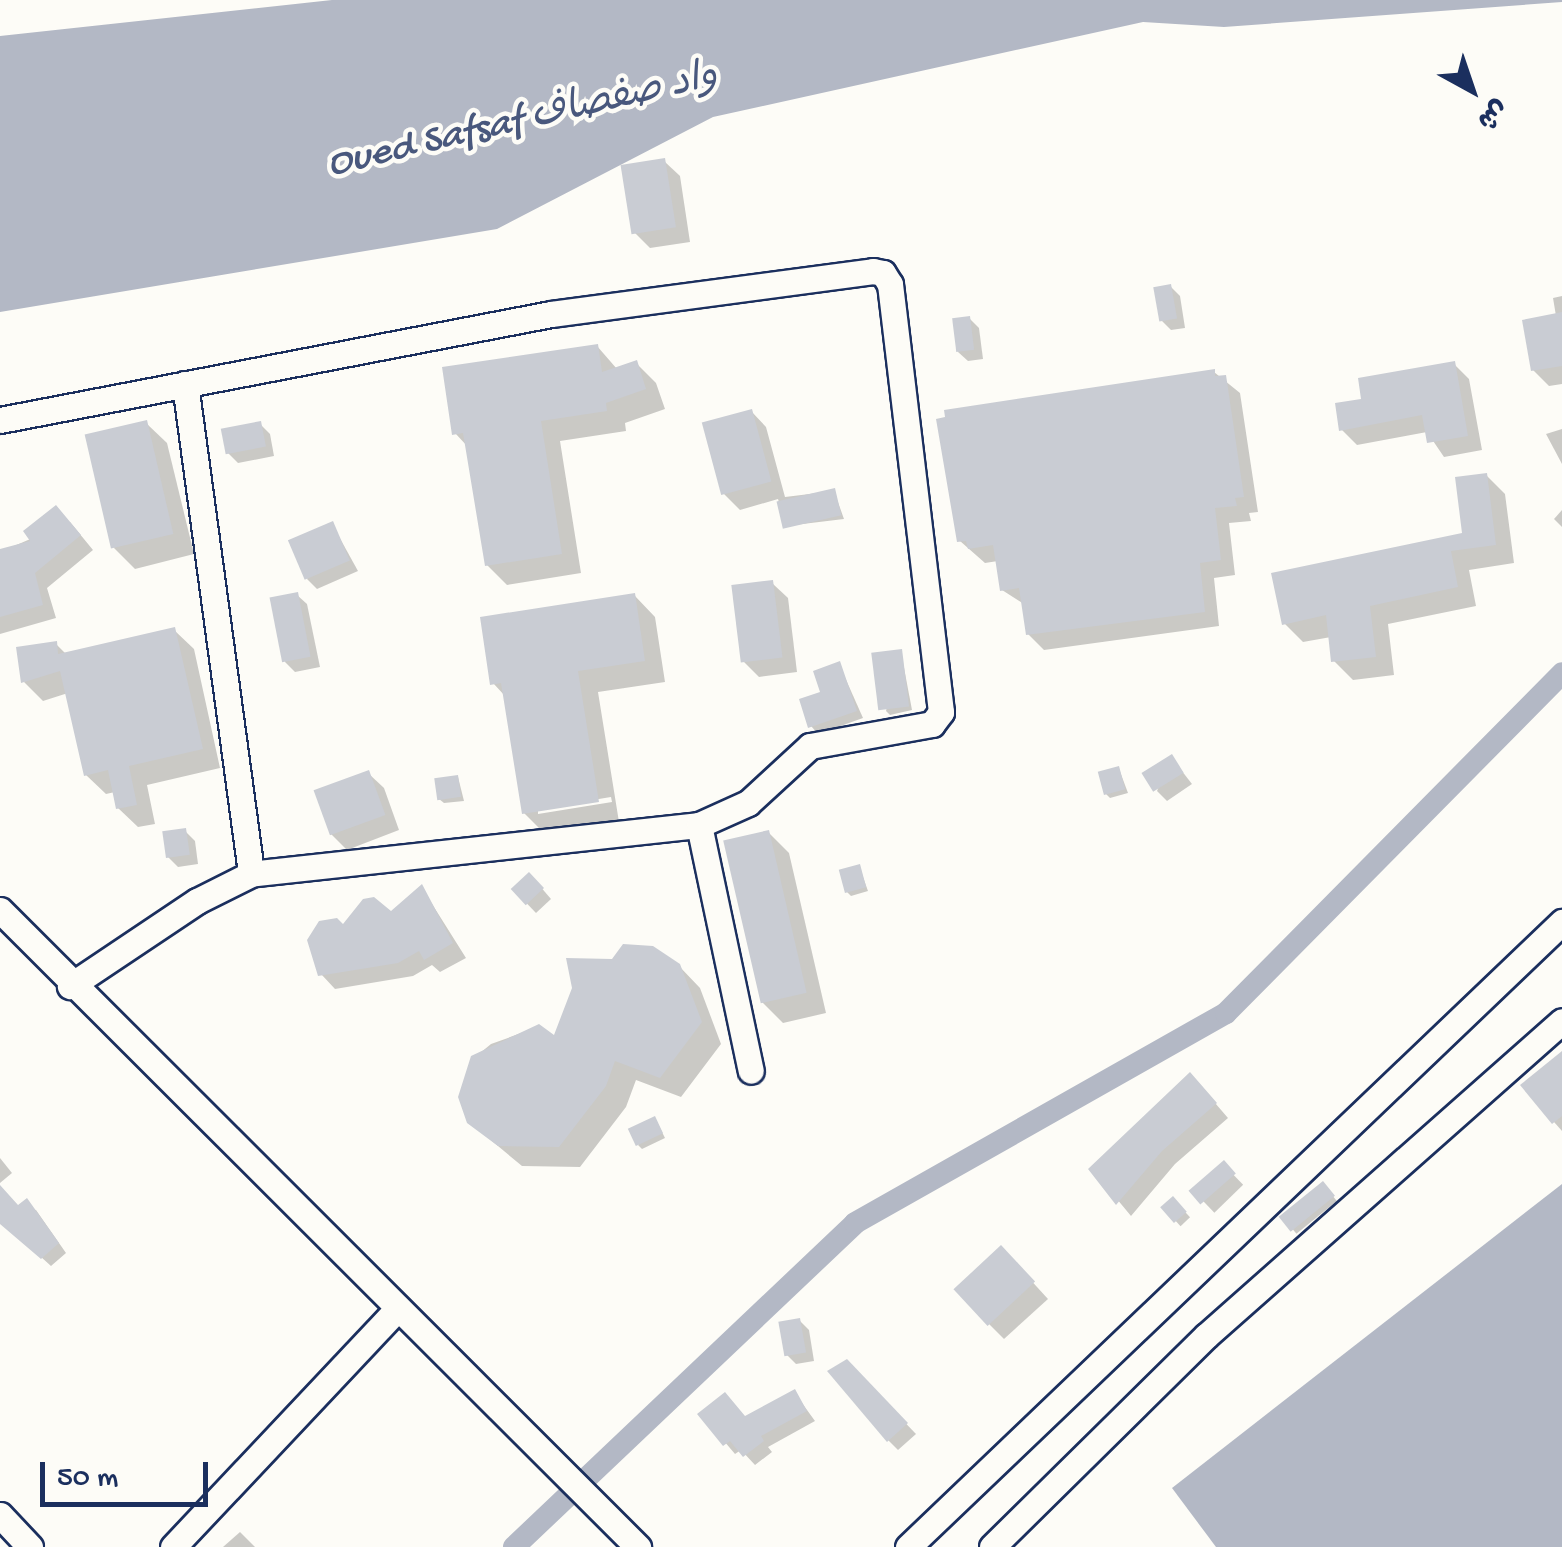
<!DOCTYPE html>
<html>
<head>
<meta charset="utf-8">
<style>
	body { margin:0 }
	#map { position:relative; width:1562px; height:1547px; overflow:hidden; background:#fdfcf7; font-family:"Gochi Hand","Playpen Sans Arabic",sans-serif }
	div>[style] { position:absolute }
	.water>* { inset:0; background:#b3b8c5 }
	.shadow>* { inset:0; background:#0003; transform-origin:0 0 }
	.canal>* { height:22px; margin:-11px; padding:0 11px; transform-origin:11px; border-radius:11px; background:#b3b8c5 }
	.building>* { inset:0; background:#c9ccd3; transform-origin:0 0 }
	.roads { filter:drop-shadow(2px 0 #1b2f5e) drop-shadow(-2px 0 #1b2f5e) drop-shadow(0 2px #1b2f5e) drop-shadow(0 -2px #1b2f5e) }
	.minor>* { height:25px; margin:-12.5px; padding:0 12.5px; transform-origin:12.5px; border-radius:12.5px; background:#fdfcf7 }
	span { translate:-50% -50%; white-space:nowrap; text-align:center; line-height:1.15; -webkit-text-stroke:9px #fdfcf7; paint-order:stroke }
	.water-label { font-size:40px; color:#49587d; font-style:italic }
	.north { position:absolute; left:1422px; top:40px; width:100px; height:100px; -webkit-text-stroke:8px #fdfcf7; paint-order:stroke; rotate:140deg; font-size:28px; font-weight:700; line-height:40px; text-align:center; color:#1b2f5e }
	.north::after { content:''; display:block; margin:auto; width:35px; height:45px; background:#1b2f5e; clip-path:polygon(50% 0,100% 100%,50% 72%,0 100%) }
	.scale { position:absolute; left:40px; top:1462px; width:168px; height:45px; box-sizing:border-box; border:5px solid #1b2f5e; border-top:0; padding-left:12px; font-size:30px; line-height:35px; white-space:nowrap; color:#1b2f5e; -webkit-text-stroke:8px #fdfcf7; paint-order:stroke }
</style>
</head>
<body>
<div id="map">
	<div class="water">
		<div style="clip-path:polygon(332px 0,1562px 0,1562px 2px,1224px 27px,1143px 22px,713px 117px,497px 229px,0 312px,0 36px)"></div>
		<div style="clip-path:polygon(1562px 1184px,1562px 1547px,1216px 1547px,1172px 1488px)"></div>
	</div>
	<div class="shadow">
		<div style="clip-path:polygon(664px 161px,680px 176px,690px 242px,650px 248px,635px 233px)"></div>
		<div style="clip-path:polygon(1170px 286px,1180px 296px,1185px 328px,1171px 330px,1161px 320px)"></div>
		<div style="clip-path:polygon(1562px 296px,1562px 384px,1549px 386px,1533px 370px,1556px 316px,1553px 298px)"></div>
		<div style="clip-path:polygon(969px 318px,979px 328px,983px 359px,968px 361px,958px 352px)"></div>
		<div style="clip-path:polygon(597px 346px,617px 369px,636px 363px,656px 383px,665px 409px,625px 423px,626px 431px,560px 441px,581px 573px,507px 585px,487px 565px,468px 447px,455px 433px)"></div>
		<div style="clip-path:polygon(1454px 364px,1469px 379px,1482px 450px,1444px 457px,1427px 432px,1357px 445px,1341px 429px,1364px 401px)"></div>
		<div style="clip-path:polygon(1214px 372px,1240px 393px,1258px 512px,1249px 513px,1251px 521px,1229px 523px,1235px 575px,1214px 578px,1219px 626px,1044px 650px,1028px 634px,1024px 604px,1002px 590px,998px 561px,985px 563px,960px 541px)"></div>
		<div style="clip-path:polygon(751px 411px,766px 427px,785px 497px,834px 491px,844px 519px,786px 526px,778px 499px,740px 510px,724px 494px)"></div>
		<div style="clip-path:polygon(146px 423px,167px 443px,194px 554px,135px 569px,114px 548px)"></div>
		<div style="clip-path:polygon(260px 424px,270px 434px,274px 456px,238px 463px,228px 453px)"></div>
		<div style="clip-path:polygon(1562px 429px,1562px 464px,1546px 434px)"></div>
		<div style="clip-path:polygon(1486px 475px,1505px 494px,1514px 563px,1469px 570px,1476px 606px,1388px 624px,1394px 675px,1353px 680px,1334px 661px,1331px 637px,1303px 642px,1284px 623px,1465px 535px)"></div>
		<div style="clip-path:polygon(1562px 510px,1562px 527px,1554px 519px)"></div>
		<div style="clip-path:polygon(70px 522px,93px 550px,47px 588px,56px 618px,0 634px,0 552px)"></div>
		<div style="clip-path:polygon(332px 524px,358px 571px,317px 589px,307px 579px)"></div>
		<div style="clip-path:polygon(772px 583px,788px 598px,797px 672px,759px 677px,744px 662px)"></div>
		<div style="clip-path:polygon(297px 595px,307px 604px,320px 667px,295px 672px,285px 662px)"></div>
		<div style="clip-path:polygon(evenodd,635px 596px,655px 617px,665px 682px,598px 692px,619px 822px,545px 834px,524px 813px,505px 696px,493px 683px,635px 596px,611px 797px,612px 802px,538px 814px,538px 809px,611px 797px)"></div>
		<div style="clip-path:polygon(174px 630px,194px 649px,220px 768px,147px 785px,155px 824px,138px 827px,118px 808px,115px 792px,106px 794px,86px 775px,68px 693px,43px 701px,24px 682px,56px 644px,66px 654px)"></div>
		<div style="clip-path:polygon(901px 652px,912px 710px,890px 715px,886px 711px)"></div>
		<div style="clip-path:polygon(839px 664px,863px 718px,818px 734px,811px 726px)"></div>
		<div style="clip-path:polygon(1171px 757px,1192px 784px,1167px 801px,1157px 791px)"></div>
		<div style="clip-path:polygon(1119px 769px,1128px 793px,1110px 798px,1106px 794px)"></div>
		<div style="clip-path:polygon(368px 773px,384px 788px,399px 830px,347px 850px,331px 834px)"></div>
		<div style="clip-path:polygon(458px 777px,464px 801px,444px 803px,439px 799px)"></div>
		<div style="clip-path:polygon(185px 831px,195px 841px,198px 864px,178px 867px,168px 857px)"></div>
		<div style="clip-path:polygon(768px 832px,789px 853px,826px 1013px,783px 1023px,762px 1002px)"></div>
		<div style="clip-path:polygon(859px 866px,868px 891px,851px 896px,847px 892px)"></div>
		<div style="clip-path:polygon(539px 885px,551px 899px,536px 913px,513px 889px)"></div>
		<div style="clip-path:polygon(422px 888px,466px 958px,440px 972px,432px 965px,413px 976px,335px 989px,321px 974px,343px 928px,391px 914px)"></div>
		<div style="clip-path:polygon(679px 966px,700px 988px,721px 1044px,681px 1097px,636px 1080px,626px 1107px,580px 1167px,522px 1166px,469px 1122px,474px 1058px,491px 1044px,538px 1027px,556px 1039px)"></div>
		<div style="clip-path:polygon(1562px 1055px,1562px 1131px,1554px 1122px)"></div>
		<div style="clip-path:polygon(1203px 1089px,1228px 1118px,1175px 1164px,1131px 1216px,1092px 1169px)"></div>
		<div style="clip-path:polygon(658px 1124px,665px 1138px,642px 1149px,638px 1145px)"></div>
		<div style="clip-path:polygon(0 1158px,12px 1173px,0 1183px)"></div>
		<div style="left:1223px;top:1164px;width:29px;height:40px;rotate:46deg"></div>
		<div style="left:1323px;top:1184px;width:22px;height:52px;rotate:51deg"></div>
		<div style="clip-path:polygon(0 1188px,19px 1208px,36px 1210px,66px 1253px,51px 1266px,0 1220px)"></div>
		<div style="left:1173px;top:1199px;width:25px;height:13px;rotate:47deg"></div>
		<div style="clip-path:polygon(1016px 1264px,1048px 1299px,1004px 1339px,989px 1324px)"></div>
		<div style="clip-path:polygon(799px 1320px,809px 1330px,814px 1361px,796px 1364px,786px 1354px)"></div>
		<div style="clip-path:polygon(847px 1362px,916px 1434px,898px 1450px,888px 1440px)"></div>
		<div style="clip-path:polygon(794px 1392px,815px 1421px,768px 1447px,772px 1452px,755px 1465px,741px 1450px,735px 1454px,701px 1414px,746px 1419px)"></div>
		<div style="clip-path:polygon(240px 1532px,255px 1547px,223px 1547px)"></div>
	</div>
	<div class="canal">
		<div style="left:514px;top:1547px;width:470px;rotate:-43.5deg"></div>
		<div style="left:855px;top:1223px;width:426px;rotate:-29.5deg"></div>
		<div style="left:1226px;top:1013px;width:478px;rotate:-45.3deg"></div>
	</div>
	<div class="building">
		<div style="left:665px;top:158px;width:70px;height:45px;rotate:81deg"></div>
		<div style="left:1171px;top:284px;width:35px;height:18px;rotate:80deg"></div>
		<div style="clip-path:polygon(1562px 312px,1562px 366px,1531px 371px,1522px 320px)"></div>
		<div style="left:970px;top:316px;width:34px;height:18px;rotate:83deg"></div>
		<div style="clip-path:polygon(598px 344px,602px 372px,637px 360px,646px 389px,606px 403px,607px 411px,541px 421px,562px 554px,485px 566px,463px 433px,452px 435px,442px 367px)"></div>
		<div style="clip-path:polygon(1455px 361px,1468px 436px,1427px 443px,1422px 415px,1339px 431px,1335px 403px,1361px 399px,1358px 378px)"></div>
		<div style="clip-path:polygon(1215px 369px,1215px 376px,1226px 375px,1244px 497px,1235px 498px,1237px 506px,1215px 508px,1221px 560px,1200px 563px,1205px 612px,1026px 635px,1019px 588px,1000px 591px,993px 545px,968px 549px,966px 541px,957px 542px,936px 419px,945px 417px,944px 410px)"></div>
		<div style="left:752px;top:409px;width:75px;height:52px;rotate:75deg"></div>
		<div style="left:147px;top:420px;width:117px;height:64px;rotate:77deg"></div>
		<div style="left:261px;top:421px;width:26px;height:41px;rotate:79deg"></div>
		<div style="clip-path:polygon(1487px 473px,1496px 545px,1451px 551px,1458px 587px,1370px 606px,1376px 657px,1331px 662px,1326px 615px,1282px 625px,1271px 573px,1462px 533px,1455px 477px)"></div>
		<div style="left:835px;top:488px;width:28px;height:60px;rotate:77deg"></div>
		<div style="clip-path:polygon(56px 505px,81px 535px,35px 573px,43px 605px,0 617px,0 549px,30px 541px,23px 531px)"></div>
		<div style="left:333px;top:521px;width:43px;height:49px;rotate:67deg"></div>
		<div style="left:773px;top:580px;width:78px;height:42px;rotate:83deg"></div>
		<div style="left:298px;top:592px;width:66px;height:29px;rotate:79deg"></div>
		<div style="clip-path:polygon(635px 593px,645px 661px,578px 671px,599px 802px,522px 814px,501px 683px,490px 685px,480px 617px)"></div>
		<div style="clip-path:polygon(175px 627px,203px 749px,129px 766px,137px 805px,116px 809px,108px 770px,84px 776px,60px 671px,21px 683px,16px 647px,57px 641px,58px 654px)"></div>
		<div style="left:902px;top:649px;width:58px;height:31px;rotate:83deg"></div>
		<div style="clip-path:polygon(840px 661px,857px 711px,808px 728px,799px 699px,820px 692px,813px 671px)"></div>
		<div style="left:1172px;top:754px;width:22px;height:36px;rotate:58deg"></div>
		<div style="left:1119px;top:766px;width:24px;height:22px;rotate:75deg"></div>
		<div style="left:369px;top:770px;width:48px;height:59px;rotate:70deg"></div>
		<div style="left:458px;top:775px;width:22px;height:24px;rotate:82deg"></div>
		<div style="left:186px;top:828px;width:27px;height:24px;rotate:82deg"></div>
		<div style="left:769px;top:830px;width:167px;height:47px;rotate:77deg"></div>
		<div style="left:860px;top:864px;width:24px;height:22px;rotate:75deg"></div>
		<div style="left:529px;top:872px;width:22px;height:25px;rotate:47deg"></div>
		<div style="clip-path:polygon(422px 884px,453px 943px,424px 960px,419px 951px,398px 963px,318px 976px,307px 940px,319px 921px,337px 918px,343px 924px,363px 899px,374px 897px,391px 911px)"></div>
		<div style="clip-path:polygon(623px 944px,653px 946px,680px 964px,702px 1022px,660px 1078px,615px 1061px,606px 1086px,559px 1147px,498px 1146px,467px 1123px,458px 1097px,471px 1056px,539px 1024px,554px 1035px,572px 988px,566px 958px,612px 959px)"></div>
		<div style="clip-path:polygon(1562px 1051px,1562px 1116px,1552px 1124px,1520px 1085px)"></div>
		<div style="clip-path:polygon(1190px 1072px,1217px 1103px,1162px 1151px,1116px 1205px,1088px 1169px)"></div>
		<div style="left:655px;top:1116px;width:19px;height:30px;rotate:65deg"></div>
		<div style="left:1224px;top:1160px;width:18px;height:47px;rotate:49deg"></div>
		<div style="left:1323px;top:1181px;width:19px;height:57px;rotate:51deg"></div>
		<div style="clip-path:polygon(0 1185px,18px 1205px,27px 1198px,59px 1243px,41px 1259px,0 1224px)"></div>
		<div style="left:1173px;top:1196px;width:21px;height:17px;rotate:49deg"></div>
		<div style="left:1001px;top:1245px;width:50px;height:65px;rotate:47deg"></div>
		<div style="left:800px;top:1318px;width:35px;height:22px;rotate:80deg"></div>
		<div style="clip-path:polygon(847px 1359px,908px 1423px,887px 1442px,827px 1371px)"></div>
		<div style="clip-path:polygon(795px 1389px,807px 1411px,761px 1436px,764px 1441px,743px 1457px,730px 1441px,723px 1446px,697px 1414px,725px 1392px,745px 1416px)"></div>
	</div>
	<div class="roads">
		<div class="minor">
			<div style="left:185px;top:384px;width:494px;rotate:82.3deg"></div>
			<div style="left:0;top:420px;width:561px;rotate:-10.89deg"></div>
			<div style="left:551px;top:314px;width:325px;rotate:-7.6deg"></div>
			<div style="left:873px;top:271px;width:10px;rotate:11deg"></div>
			<div style="left:883px;top:273px;width:13px;rotate:58deg"></div>
			<div style="left:890px;top:284px;width:431px;rotate:83.2deg"></div>
			<div style="left:941px;top:712px;width:15px;rotate:127deg"></div>
			<div style="left:932px;top:724px;width:124px;rotate:169.8deg"></div>
			<div style="left:810px;top:746px;width:84px;rotate:137.4deg"></div>
			<div style="left:748px;top:803px;width:54px;rotate:155.8deg"></div>
			<div style="left:699px;top:825px;width:451px;rotate:173.8deg"></div>
			<div style="left:251px;top:874px;width:60px;rotate:153.4deg"></div>
			<div style="left:197px;top:901px;width:153px;rotate:146.2deg"></div>
			<div style="left:699px;top:825px;width:251px;rotate:78.1deg"></div>
			<div style="left:0;top:910px;width:902px;rotate:44.96deg"></div>
			<div style="left:0;top:1515px;width:44px;rotate:46.8deg"></div>
			<div style="left:173px;top:1547px;width:328px;rotate:-46.7deg"></div>
			<div style="left:908px;top:1547px;width:905px;rotate:-43.7deg"></div>
			<div style="left:992px;top:1547px;width:301px;rotate:-44.6deg"></div>
			<div style="left:1206px;top:1336px;width:475px;rotate:-41.5deg"></div>
		</div>
	</div>
	<div class="water-label">
		<span style="left:523px;top:122px;rotate:-13deg">Oued Safsaf واد صفصاف</span>
	</div>
	<div class="north">ش</div>
	<div class="scale">50 m</div>
</div>
</body>
</html>
